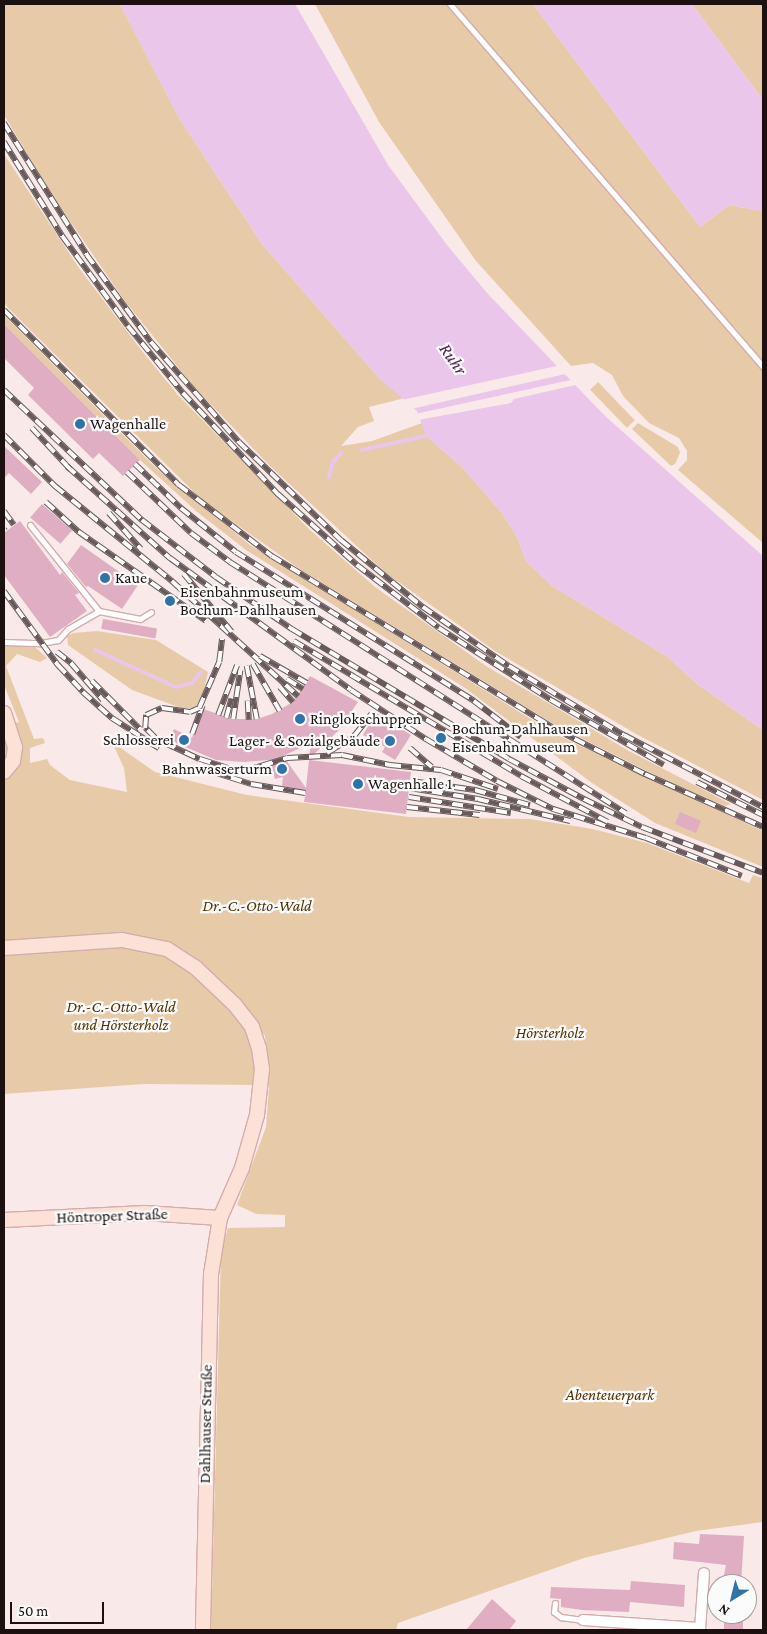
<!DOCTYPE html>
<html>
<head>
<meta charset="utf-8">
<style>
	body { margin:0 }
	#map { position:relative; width:767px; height:1634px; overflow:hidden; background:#fae9e9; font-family:"Crimson Pro",serif }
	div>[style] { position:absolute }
	.green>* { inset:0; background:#e7cba8; transform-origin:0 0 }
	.water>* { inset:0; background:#e9c6ea }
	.pier>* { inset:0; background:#fae9e9 }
	.stream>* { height:4px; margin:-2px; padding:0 2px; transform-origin:2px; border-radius:2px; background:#e9c6ea }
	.building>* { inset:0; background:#dfaec2; transform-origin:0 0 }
	.roads { filter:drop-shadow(1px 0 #d4acab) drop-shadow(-1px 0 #d4acab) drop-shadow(0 1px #d4acab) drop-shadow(0 -1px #d4acab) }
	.lane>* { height:5px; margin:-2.5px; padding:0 2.5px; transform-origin:2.5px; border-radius:2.5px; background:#fff }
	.street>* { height:10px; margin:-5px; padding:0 5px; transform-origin:5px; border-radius:5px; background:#fff }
	.secondary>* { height:14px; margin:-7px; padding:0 7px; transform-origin:7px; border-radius:7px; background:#fce2d6 }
	.rail>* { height:5.5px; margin-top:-2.75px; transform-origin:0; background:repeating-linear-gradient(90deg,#fbfbfb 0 11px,#685a5a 0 22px); box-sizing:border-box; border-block:1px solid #685a5a }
	.dots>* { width:14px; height:14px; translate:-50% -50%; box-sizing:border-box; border:2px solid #fbfbfb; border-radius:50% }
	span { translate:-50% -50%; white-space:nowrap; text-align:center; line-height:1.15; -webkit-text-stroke:4.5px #fbfbfb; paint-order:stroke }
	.poi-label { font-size:16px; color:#1d1010 }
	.left { translate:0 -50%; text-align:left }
	.right { translate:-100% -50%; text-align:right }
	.park-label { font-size:16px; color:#513201; font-style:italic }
	.street-label { font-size:16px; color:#1d1010 }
	.water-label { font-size:18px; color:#4f2451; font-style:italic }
	.frame { position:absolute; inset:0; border:5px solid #1d1010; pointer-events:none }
	.north { position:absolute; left:707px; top:1574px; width:50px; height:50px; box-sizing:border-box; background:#fbfbfb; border:1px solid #a29d9d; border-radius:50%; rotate:216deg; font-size:14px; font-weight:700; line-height:20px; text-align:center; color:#1d1010 }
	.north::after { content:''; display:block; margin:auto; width:18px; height:22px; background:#2f73a8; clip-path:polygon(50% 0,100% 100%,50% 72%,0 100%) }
	.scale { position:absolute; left:10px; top:1602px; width:94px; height:22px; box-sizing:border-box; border:2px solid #1d1010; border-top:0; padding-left:6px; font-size:15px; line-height:18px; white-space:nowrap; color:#1d1010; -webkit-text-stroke:4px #fbfbfb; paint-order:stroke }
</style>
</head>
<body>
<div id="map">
	<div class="green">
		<div style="clip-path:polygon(4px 4px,120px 4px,179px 118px,262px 244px,380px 379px,405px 398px,369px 407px,374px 421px,358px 427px,341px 446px,372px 441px,422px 423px,426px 436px,463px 468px,501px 512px,517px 537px,526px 561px,551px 585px,668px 657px,697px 684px,763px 730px,763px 800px,636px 734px,534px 674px,495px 651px,386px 573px,270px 466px,194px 387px,124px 300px,50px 192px,4px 115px)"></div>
		<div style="clip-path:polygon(315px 4px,533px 4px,700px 227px,729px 205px,763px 211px,763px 543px,678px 470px,687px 460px,687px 451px,679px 438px,649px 423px,623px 396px,612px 375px,593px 363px,571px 366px,476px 261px,379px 122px)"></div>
		<div style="clip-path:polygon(692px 4px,763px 4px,763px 100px)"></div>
		<div style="clip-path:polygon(4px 154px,79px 268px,142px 351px,177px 394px,310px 530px,375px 587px,486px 666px,629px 751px,731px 804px,725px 806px,669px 782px,557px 726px,301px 570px,202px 500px,4px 304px)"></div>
		<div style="clip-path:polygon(4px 315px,155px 467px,250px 545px,555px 734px,763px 831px,763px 867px,655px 823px,592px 783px,465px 688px,246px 550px,196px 511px,140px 460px,4px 324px)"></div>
		<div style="left:598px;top:382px;width:53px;height:11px;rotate:46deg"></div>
		<div style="clip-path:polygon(638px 423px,678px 447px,680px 453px,675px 464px,671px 466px,632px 429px)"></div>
		<div style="clip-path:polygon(97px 631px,156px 640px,208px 672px,203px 696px,195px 708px,181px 708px,132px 690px,68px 645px,67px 636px,73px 633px)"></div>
		<div style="clip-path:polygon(5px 645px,35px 647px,47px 658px,40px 662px,17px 654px,6px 666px,34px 739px,43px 738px,45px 743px,30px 748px,30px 763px,47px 759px,50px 765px,70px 780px,127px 792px,124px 768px,112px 742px,155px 772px,247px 795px,409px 817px,530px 819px,593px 829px,647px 843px,749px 883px,753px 875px,763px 878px,763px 1522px,696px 1531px,584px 1558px,398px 1623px,396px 1630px,211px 1630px,221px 1252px,228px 1228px,285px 1227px,285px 1215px,256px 1214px,237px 1205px,266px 1127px,269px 1087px,265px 1035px,242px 1022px,254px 1052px,255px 1085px,144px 1084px,4px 1094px,4px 725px,19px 722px,4px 685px)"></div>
	</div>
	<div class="water">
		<div style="clip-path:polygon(120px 4px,295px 4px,388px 165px,447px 245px,487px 293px,605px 416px,763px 556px,763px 730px,697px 684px,668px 657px,551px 585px,526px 561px,517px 537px,501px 512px,463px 468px,426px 436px,417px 411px,380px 379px,262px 244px,179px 118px)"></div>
		<div style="clip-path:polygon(533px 4px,692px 4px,763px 100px,763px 211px,729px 205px,700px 227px)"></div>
	</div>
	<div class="pier">
		<div style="clip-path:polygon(561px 365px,570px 373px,411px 409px,402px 400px)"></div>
		<div style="clip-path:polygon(575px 379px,580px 384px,514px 399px,511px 403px,418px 420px,415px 414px)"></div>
	</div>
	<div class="stream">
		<div style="left:362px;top:450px;width:70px;rotate:-12.4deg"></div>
		<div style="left:329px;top:477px;width:16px;rotate:-75deg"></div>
		<div style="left:333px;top:462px;width:12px;rotate:-48deg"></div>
		<div style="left:95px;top:650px;width:89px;rotate:24.6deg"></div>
		<div style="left:176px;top:687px;width:16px;rotate:-14deg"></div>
		<div style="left:192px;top:683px;width:14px;rotate:-51deg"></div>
	</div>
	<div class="building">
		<div style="clip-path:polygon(4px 324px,140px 460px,123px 476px,99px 453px,93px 459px,28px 395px,34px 388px,4px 358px)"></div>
		<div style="clip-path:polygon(4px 446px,42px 482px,31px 494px,9px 473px,4px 478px)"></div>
		<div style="left:42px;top:504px;width:40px;height:18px;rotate:41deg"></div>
		<div style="clip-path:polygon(20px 521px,60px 575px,62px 572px,79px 593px,75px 595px,87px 611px,50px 637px,4px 575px,4px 533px)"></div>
		<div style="clip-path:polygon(81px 545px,138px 585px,122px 609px,88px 586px,86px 587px,67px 564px)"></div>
		<div style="left:103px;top:619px;width:55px;height:10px;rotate:10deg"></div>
		<div style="clip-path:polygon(310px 676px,358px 702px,339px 730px,309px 759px,311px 743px,283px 756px,306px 788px,309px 760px,411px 772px,406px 814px,304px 802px,306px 791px,282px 786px,283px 777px,275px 779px,269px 760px,244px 762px,216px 760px,169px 740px,174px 729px,192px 738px,203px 709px,233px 719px,257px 719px,272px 714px,293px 702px)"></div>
		<div style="clip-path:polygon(376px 713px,411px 735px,395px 760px,382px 752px,385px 747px,363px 735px)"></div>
		<div style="left:680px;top:812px;width:23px;height:13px;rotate:23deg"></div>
		<div style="clip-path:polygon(700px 1534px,744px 1536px,741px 1584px,722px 1584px,726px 1565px,673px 1559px,674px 1542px,699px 1544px)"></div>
		<div style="clip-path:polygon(631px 1581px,685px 1585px,684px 1607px,630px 1602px,629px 1612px,582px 1610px,561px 1607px,561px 1599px,550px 1598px,551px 1587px,630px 1590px)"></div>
		<div style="clip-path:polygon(492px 1599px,516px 1621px,509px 1630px,466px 1630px)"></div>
		<div style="left:724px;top:1614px;width:19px;height:16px"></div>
	</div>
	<div class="roads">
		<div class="lane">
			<div style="left:450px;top:4px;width:479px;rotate:49.2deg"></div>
			<div style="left:30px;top:525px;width:110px;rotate:51.3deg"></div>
			<div style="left:4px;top:642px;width:37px;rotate:2deg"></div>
			<div style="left:41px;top:643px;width:17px;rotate:-10deg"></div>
			<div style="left:58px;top:640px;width:15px;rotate:-48deg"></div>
			<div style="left:68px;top:629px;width:36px;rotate:-30deg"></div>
			<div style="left:99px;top:611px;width:42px;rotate:11deg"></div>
			<div style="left:140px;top:619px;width:13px;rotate:-32deg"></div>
			<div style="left:555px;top:1603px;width:9px;rotate:96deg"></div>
			<div style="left:554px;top:1612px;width:9px;rotate:36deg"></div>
			<div style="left:561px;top:1617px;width:22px;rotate:8deg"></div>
		</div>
		<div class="street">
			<div style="left:583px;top:1620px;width:117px;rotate:3.9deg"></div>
			<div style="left:700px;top:1630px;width:57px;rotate:-86deg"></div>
		</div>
		<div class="secondary">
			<div style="left:4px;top:713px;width:36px;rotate:72deg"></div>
			<div style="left:15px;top:747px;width:14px;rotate:98deg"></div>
			<div style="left:13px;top:761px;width:14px;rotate:129deg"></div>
			<div style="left:4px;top:948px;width:118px;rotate:-3.9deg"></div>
			<div style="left:122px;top:940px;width:46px;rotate:11.3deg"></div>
			<div style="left:167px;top:949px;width:35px;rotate:33deg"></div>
			<div style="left:196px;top:968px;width:54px;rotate:43.5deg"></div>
			<div style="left:235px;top:1005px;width:28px;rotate:52deg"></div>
			<div style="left:252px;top:1027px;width:22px;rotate:72deg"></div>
			<div style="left:259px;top:1048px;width:21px;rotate:82deg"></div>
			<div style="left:262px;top:1069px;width:46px;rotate:96.2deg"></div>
			<div style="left:257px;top:1115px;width:55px;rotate:105.8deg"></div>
			<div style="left:242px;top:1168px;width:55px;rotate:113.7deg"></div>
			<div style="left:220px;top:1218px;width:57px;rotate:99.1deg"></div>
			<div style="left:211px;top:1274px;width:356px;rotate:91.3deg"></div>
			<div style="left:4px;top:1220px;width:141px;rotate:-2.8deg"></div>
			<div style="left:145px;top:1213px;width:75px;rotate:3.8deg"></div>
		</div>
	</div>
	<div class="rail">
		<div style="left:4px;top:123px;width:156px;rotate:57.8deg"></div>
		<div style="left:87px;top:255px;width:108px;rotate:53.7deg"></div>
		<div style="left:151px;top:342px;width:133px;rotate:48.7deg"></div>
		<div style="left:239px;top:442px;width:141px;rotate:43.9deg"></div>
		<div style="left:341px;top:540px;width:106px;rotate:39.3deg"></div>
		<div style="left:423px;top:607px;width:104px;rotate:34.5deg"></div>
		<div style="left:509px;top:666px;width:134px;rotate:31deg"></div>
		<div style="left:624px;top:735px;width:157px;rotate:27.4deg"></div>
		<div style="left:4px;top:142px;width:112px;rotate:58.2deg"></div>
		<div style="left:63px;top:237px;width:110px;rotate:53.9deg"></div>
		<div style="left:128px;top:326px;width:87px;rotate:50.6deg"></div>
		<div style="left:183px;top:393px;width:139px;rotate:46.8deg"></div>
		<div style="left:278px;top:494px;width:106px;rotate:41.9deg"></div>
		<div style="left:357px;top:565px;width:103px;rotate:37.5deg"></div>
		<div style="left:439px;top:628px;width:133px;rotate:32.7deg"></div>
		<div style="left:551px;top:700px;width:130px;rotate:29.9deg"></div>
		<div style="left:4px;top:310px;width:247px;rotate:45deg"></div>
		<div style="left:179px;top:485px;width:117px;rotate:37.4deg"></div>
		<div style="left:272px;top:556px;width:332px;rotate:31.4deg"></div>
		<div style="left:555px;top:729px;width:101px;rotate:26.6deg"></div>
		<div style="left:645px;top:774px;width:129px;rotate:24.2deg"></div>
		<div style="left:4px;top:390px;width:190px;rotate:43.3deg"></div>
		<div style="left:142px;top:520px;width:93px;rotate:37.6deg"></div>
		<div style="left:216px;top:577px;width:92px;rotate:34.4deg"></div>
		<div style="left:292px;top:629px;width:253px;rotate:30.9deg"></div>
		<div style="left:509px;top:759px;width:85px;rotate:28.1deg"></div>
		<div style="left:584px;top:799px;width:64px;rotate:25.8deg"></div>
		<div style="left:642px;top:827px;width:129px;rotate:20.8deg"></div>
		<div style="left:32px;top:428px;width:57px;rotate:47.1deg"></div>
		<div style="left:4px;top:435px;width:72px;rotate:45deg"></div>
		<div style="left:55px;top:486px;width:151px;rotate:39.1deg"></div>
		<div style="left:172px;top:581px;width:171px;rotate:42.4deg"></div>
		<div style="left:135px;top:464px;width:64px;rotate:43.7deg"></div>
		<div style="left:181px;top:508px;width:70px;rotate:38.7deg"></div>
		<div style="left:236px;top:552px;width:281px;rotate:32deg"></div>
		<div style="left:474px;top:701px;width:59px;rotate:37.5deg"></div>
		<div style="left:67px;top:466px;width:138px;rotate:41.8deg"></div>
		<div style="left:170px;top:558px;width:224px;rotate:36.1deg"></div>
		<div style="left:351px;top:690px;width:90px;rotate:33.2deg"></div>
		<div style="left:426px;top:739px;width:82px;rotate:30.6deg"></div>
		<div style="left:497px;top:781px;width:63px;rotate:26.6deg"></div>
		<div style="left:553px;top:809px;width:97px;rotate:17.3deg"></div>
		<div style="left:646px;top:838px;width:103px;rotate:21.6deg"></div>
		<div style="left:127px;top:472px;width:88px;rotate:43.6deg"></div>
		<div style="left:191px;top:533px;width:49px;rotate:36.6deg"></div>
		<div style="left:230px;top:562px;width:469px;rotate:32.4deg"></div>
		<div style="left:46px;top:502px;width:45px;rotate:42.3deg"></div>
		<div style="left:79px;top:532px;width:155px;rotate:35deg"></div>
		<div style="left:4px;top:511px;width:17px;rotate:54deg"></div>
		<div style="left:109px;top:513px;width:48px;rotate:48.4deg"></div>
		<div style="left:4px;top:529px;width:2px;rotate:63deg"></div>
		<div style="left:184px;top:574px;width:75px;rotate:50.4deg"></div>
		<div style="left:4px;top:591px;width:92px;rotate:53.9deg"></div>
		<div style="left:58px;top:665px;width:37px;rotate:47deg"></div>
		<div style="left:83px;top:692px;width:39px;rotate:42deg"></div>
		<div style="left:112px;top:718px;width:56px;rotate:32.6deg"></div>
		<div style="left:294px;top:641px;width:264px;rotate:30.7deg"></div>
		<div style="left:521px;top:776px;width:98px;rotate:27.9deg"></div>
		<div style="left:57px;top:652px;width:18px;rotate:38deg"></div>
		<div style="left:71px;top:663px;width:49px;rotate:49.1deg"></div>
		<div style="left:260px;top:656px;width:54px;rotate:29.9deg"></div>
		<div style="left:253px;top:664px;width:54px;rotate:60.1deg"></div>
		<div style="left:247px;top:666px;width:54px;rotate:79.3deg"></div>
		<div style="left:287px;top:679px;width:19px;rotate:32deg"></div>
		<div style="left:92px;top:681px;width:68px;rotate:45deg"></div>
		<div style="left:280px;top:687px;width:20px;rotate:49deg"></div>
		<div style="left:248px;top:701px;width:19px;rotate:87deg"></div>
		<div style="left:218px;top:715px;width:53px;rotate:-69.2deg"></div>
		<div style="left:226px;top:718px;width:20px;rotate:-75deg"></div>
		<div style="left:233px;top:719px;width:49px;rotate:-81.7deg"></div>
		<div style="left:192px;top:734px;width:30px;rotate:-70deg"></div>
		<div style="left:155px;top:738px;width:14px;rotate:-135deg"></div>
		<div style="left:145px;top:728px;width:13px;rotate:-86deg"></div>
		<div style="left:146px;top:715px;width:17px;rotate:-24deg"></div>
		<div style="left:162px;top:708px;width:28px;rotate:8deg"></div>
		<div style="left:190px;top:712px;width:10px;rotate:-24deg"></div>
		<div style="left:199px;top:708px;width:50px;rotate:-66.5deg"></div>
		<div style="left:219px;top:662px;width:23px;rotate:-83deg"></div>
		<div style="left:165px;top:743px;width:38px;rotate:25deg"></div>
		<div style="left:200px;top:759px;width:43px;rotate:17.6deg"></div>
		<div style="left:241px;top:772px;width:48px;rotate:-16.9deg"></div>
		<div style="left:287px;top:758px;width:55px;rotate:-3.1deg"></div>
		<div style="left:342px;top:755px;width:49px;rotate:11.8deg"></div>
		<div style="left:390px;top:765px;width:51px;rotate:5.6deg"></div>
		<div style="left:441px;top:770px;width:60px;rotate:18.4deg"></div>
		<div style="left:410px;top:748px;width:29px;rotate:41deg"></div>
		<div style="left:327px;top:753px;width:32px;rotate:-32deg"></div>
		<div style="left:354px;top:736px;width:28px;rotate:-52deg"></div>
		<div style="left:210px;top:771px;width:43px;rotate:17.6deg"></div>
		<div style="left:251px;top:784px;width:55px;rotate:9.5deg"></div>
		<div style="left:411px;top:781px;width:65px;rotate:8deg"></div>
		<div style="left:475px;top:790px;width:57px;rotate:15.3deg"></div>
		<div style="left:697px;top:782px;width:74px;rotate:26.6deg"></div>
		<div style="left:410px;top:788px;width:69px;rotate:9.2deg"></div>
		<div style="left:478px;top:799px;width:95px;rotate:13.4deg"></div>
		<div style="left:409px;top:797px;width:103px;rotate:8.9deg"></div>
		<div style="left:407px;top:807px;width:73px;rotate:6.3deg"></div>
	</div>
	<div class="dots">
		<div style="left:80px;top:424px;background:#2f73a8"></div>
		<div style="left:105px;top:578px;background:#2f73a8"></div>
		<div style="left:170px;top:601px;background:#2f73a8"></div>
		<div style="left:300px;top:719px;background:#2f73a8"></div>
		<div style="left:441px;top:738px;background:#2f73a8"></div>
		<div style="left:184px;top:740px;background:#2f73a8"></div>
		<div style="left:390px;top:741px;background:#2f73a8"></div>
		<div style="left:282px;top:769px;background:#2f73a8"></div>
		<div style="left:358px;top:784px;background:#2f73a8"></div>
	</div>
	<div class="poi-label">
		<span class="left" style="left:90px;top:424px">Wagenhalle</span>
		<span class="left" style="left:115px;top:578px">Kaue</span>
		<span class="left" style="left:180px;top:601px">Eisenbahnmuseum<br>Bochum-Dahlhausen</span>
		<span class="left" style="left:310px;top:719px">Ringlokschuppen</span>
		<span class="left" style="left:452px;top:738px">Bochum-Dahlhausen<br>Eisenbahnmuseum</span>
		<span class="right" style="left:174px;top:740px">Schlosserei</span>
		<span class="right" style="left:380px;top:741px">Lager- &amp; Sozialgebäude</span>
		<span class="right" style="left:272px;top:769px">Bahnwasserturm</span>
		<span class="left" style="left:368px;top:784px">Wagenhalle 1</span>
	</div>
	<div class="park-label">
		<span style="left:257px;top:906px">Dr.-C.-Otto-Wald</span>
		<span style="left:121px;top:1016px">Dr.-C.-Otto-Wald<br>und Hörsterholz</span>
		<span style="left:550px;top:1033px">Hörsterholz</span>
		<span style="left:610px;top:1395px">Abenteuerpark</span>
	</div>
	<div class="street-label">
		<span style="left:112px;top:1216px;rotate:-2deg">Höntroper Straße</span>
		<span style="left:206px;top:1424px;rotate:-89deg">Dahlhauser Straße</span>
	</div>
	<div class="water-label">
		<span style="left:453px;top:359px;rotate:55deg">Ruhr</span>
	</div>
	<div class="frame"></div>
	<div class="north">N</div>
	<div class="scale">50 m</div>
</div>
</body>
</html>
